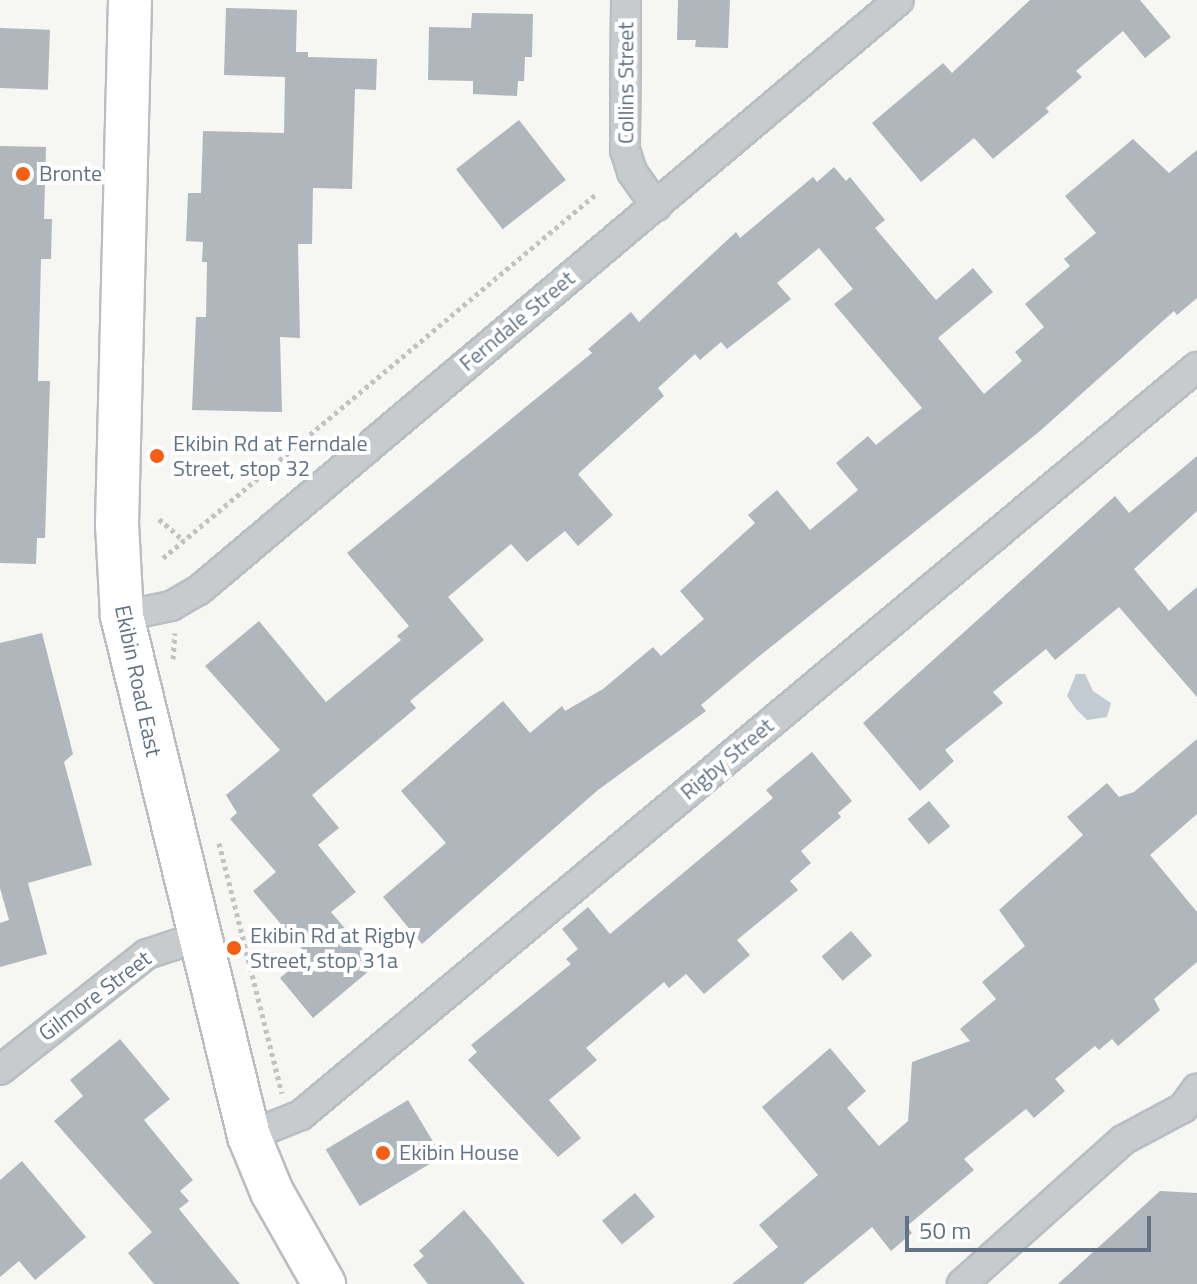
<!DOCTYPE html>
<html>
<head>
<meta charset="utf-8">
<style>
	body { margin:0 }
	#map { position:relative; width:1197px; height:1284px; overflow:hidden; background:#f6f6f2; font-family:"Titillium Web",sans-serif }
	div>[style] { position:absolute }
	.water>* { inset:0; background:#c1cbd1 }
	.building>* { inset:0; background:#afb7bd; transform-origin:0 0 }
	.path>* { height:5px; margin-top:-2.5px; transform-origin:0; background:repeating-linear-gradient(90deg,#c0c2c4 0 4px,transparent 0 8px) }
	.roads { filter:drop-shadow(2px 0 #b9bec3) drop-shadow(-2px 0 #b9bec3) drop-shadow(0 2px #b9bec3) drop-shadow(0 -2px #b9bec3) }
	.street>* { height:28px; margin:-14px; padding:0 14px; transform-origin:14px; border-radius:14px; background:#c8cbce }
	.secondary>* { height:42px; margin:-21px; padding:0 21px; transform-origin:21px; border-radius:21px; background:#fff }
	.dots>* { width:22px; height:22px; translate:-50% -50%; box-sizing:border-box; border:4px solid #fff; border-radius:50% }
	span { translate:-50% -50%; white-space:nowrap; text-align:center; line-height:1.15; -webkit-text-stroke:8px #fff; paint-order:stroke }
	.street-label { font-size:22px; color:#627386 }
	.poi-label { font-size:22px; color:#627386 }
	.left { translate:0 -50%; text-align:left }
	.scale { position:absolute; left:905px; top:1216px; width:246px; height:36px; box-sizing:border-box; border:4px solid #627386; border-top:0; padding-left:10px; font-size:24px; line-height:28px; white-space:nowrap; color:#627386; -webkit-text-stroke:6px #fff; paint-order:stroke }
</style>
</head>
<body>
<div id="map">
	<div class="water">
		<div style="clip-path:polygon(1076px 674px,1085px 674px,1093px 691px,1111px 703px,1107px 717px,1087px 720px,1076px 709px,1067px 696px)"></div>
	</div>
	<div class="building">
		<div style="clip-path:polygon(678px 0,730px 0,728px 48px,695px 47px,696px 40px,677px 40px)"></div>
		<div style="clip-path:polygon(1030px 0,1140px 0,1171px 37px,1145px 58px,1123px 31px,1076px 71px,1082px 77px,1046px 108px,1049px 112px,993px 159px,974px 138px,921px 182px,872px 123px,943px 63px,952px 73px)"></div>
		<div style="clip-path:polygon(226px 8px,297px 10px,296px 52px,308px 52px,308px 57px,377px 59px,376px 90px,355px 89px,352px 189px,313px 188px,312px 244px,298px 244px,300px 338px,280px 337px,282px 412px,192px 410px,196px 317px,206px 317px,207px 262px,202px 262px,203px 242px,186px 241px,188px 193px,201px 193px,203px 131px,284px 133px,285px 77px,224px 75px)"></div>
		<div style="clip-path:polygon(472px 13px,533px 14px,532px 57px,525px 57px,524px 81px,518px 81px,517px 96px,473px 94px,473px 81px,428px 80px,429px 27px,471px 28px)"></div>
		<div style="left:0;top:28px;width:50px;height:60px;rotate:2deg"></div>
		<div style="left:519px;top:120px;width:76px;height:80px;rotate:52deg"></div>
		<div style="clip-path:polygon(1133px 139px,1169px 173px,1197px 150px,1197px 298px,1177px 315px,1174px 311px,1040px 431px,757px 658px,701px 705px,706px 711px,598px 790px,422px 944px,383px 897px,446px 843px,401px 791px,503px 701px,530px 733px,562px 706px,565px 711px,603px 689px,653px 647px,661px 656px,704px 619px,680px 591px,755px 523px,748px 515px,777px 490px,810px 530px,858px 490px,836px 463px,868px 436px,876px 445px,922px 408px,834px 304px,853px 289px,819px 248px,777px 283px,791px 299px,727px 349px,721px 342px,700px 360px,695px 354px,658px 388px,664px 396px,578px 474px,613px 515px,578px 546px,565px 531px,527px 562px,511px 544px,448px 597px,484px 640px,410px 701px,416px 708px,312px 795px,339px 828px,318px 845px,356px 892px,331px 912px,376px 965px,313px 1018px,280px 978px,307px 955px,253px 891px,276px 872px,230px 819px,237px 813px,226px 795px,280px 750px,205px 666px,259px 621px,326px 702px,401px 640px,397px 636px,409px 626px,347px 553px,592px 353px,588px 349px,631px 312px,639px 322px,736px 232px,740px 238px,813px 177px,817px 182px,834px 167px,846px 181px,850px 177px,885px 220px,875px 228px,936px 300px,973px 268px,993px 292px,938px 338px,984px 394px,1022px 361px,1015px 352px,1044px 327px,1025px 304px,1070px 266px,1064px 259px,1096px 233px,1065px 196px)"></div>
		<div style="clip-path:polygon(0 146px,46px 147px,44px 219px,52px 219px,51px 259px,41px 259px,38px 381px,50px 381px,45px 538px,37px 538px,36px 564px,0 563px)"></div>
		<div style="clip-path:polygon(1197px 456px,1197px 511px,1134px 569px,1169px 611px,1197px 587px,1197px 697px,1119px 607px,1055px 660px,1046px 649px,993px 692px,1003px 703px,945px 750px,954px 761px,920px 791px,863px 723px,1115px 496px,1129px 513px)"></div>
		<div style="clip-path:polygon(42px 633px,73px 754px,64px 762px,92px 865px,28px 883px,47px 954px,0 967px,0 923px,9px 920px,0 888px,0 643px)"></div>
		<div style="clip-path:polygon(1197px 739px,1197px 814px,1150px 855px,1197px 912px,1197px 962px,1154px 999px,1160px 1010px,1118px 1046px,1112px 1039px,1099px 1050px,1095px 1046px,1055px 1079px,1065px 1091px,1034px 1118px,1026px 1109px,964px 1159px,974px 1170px,907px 1226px,912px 1233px,891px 1251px,872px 1227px,803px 1284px,732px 1284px,778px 1247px,759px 1225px,818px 1175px,762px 1107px,830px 1048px,866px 1091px,847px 1108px,879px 1146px,908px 1121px,912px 1062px,970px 1041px,960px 1029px,996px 999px,982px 982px,1025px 946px,999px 910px,1083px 835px,1067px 817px,1107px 783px,1119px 797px,1134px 792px)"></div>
		<div style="clip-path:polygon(812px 752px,852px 801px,838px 813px,841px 817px,801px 851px,811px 863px,790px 881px,798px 890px,737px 940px,750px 955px,704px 994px,686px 974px,669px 988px,664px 982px,586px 1048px,597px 1060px,549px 1100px,581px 1138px,558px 1157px,468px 1060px,477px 1052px,471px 1045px,571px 964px,566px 959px,578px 949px,562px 929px,588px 907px,610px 934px,773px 798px,766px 790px)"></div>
		<div style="left:929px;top:801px;width:33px;height:28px;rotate:50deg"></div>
		<div style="left:851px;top:931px;width:32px;height:39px;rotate:49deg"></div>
		<div style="clip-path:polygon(120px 1039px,170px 1099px,144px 1120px,193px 1180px,180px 1191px,189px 1201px,179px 1209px,240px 1284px,154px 1284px,128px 1253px,152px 1232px,54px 1121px,83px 1096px,70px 1080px)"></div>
		<div style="left:408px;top:1100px;width:66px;height:96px;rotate:59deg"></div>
		<div style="clip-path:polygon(22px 1161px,86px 1237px,35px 1280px,19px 1261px,0 1277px,0 1180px)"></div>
		<div style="clip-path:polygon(1160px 1191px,1197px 1193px,1197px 1284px,1058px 1284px)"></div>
		<div style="left:635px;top:1193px;width:31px;height:43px;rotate:50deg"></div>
		<div style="clip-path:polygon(464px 1210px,489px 1239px,525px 1284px,428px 1284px,413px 1265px,424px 1256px,419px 1251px)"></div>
	</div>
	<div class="path">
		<div style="left:159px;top:519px;width:33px;rotate:41deg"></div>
		<div style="left:163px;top:558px;width:566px;rotate:-40.05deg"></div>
		<div style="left:173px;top:659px;width:26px;rotate:-86deg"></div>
		<div style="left:219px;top:843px;width:258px;rotate:75.9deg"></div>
	</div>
	<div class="roads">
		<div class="street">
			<div style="left:626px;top:0;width:150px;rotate:90.4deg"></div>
			<div style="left:625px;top:150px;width:23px;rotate:72deg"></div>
			<div style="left:632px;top:172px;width:42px;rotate:54.8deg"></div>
			<div style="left:122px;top:616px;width:50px;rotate:-11.5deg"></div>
			<div style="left:171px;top:606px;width:32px;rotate:-30deg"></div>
			<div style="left:199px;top:590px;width:915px;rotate:-40.13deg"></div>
			<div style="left:0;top:1070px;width:187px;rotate:-38.3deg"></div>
			<div style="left:147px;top:954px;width:55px;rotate:-18.1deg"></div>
			<div style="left:249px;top:1136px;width:56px;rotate:-22deg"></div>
			<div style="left:301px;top:1115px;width:1167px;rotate:-39.86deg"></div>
			<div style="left:962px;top:1284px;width:216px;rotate:-41.8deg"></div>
			<div style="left:1123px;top:1140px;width:68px;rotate:-28.1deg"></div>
			<div style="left:1183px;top:1108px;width:24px;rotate:-54deg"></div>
		</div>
		<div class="secondary">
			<div style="left:130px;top:0;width:524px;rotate:91.42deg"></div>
			<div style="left:117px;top:524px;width:92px;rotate:86.9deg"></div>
			<div style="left:122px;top:616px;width:535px;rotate:76.28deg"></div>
			<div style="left:249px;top:1136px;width:61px;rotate:67.7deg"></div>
			<div style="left:272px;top:1192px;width:106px;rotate:60.5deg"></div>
		</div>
	</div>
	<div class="dots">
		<div style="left:23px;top:174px;background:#f55e13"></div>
		<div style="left:157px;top:456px;background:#f55e13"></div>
		<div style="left:234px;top:948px;background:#f55e13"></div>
		<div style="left:383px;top:1153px;background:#f55e13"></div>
	</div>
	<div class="street-label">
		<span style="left:626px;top:83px;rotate:-90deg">Collins Street</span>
		<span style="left:517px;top:321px;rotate:-40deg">Ferndale Street</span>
		<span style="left:138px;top:681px;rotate:78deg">Ekibin Road East</span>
		<span style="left:727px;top:759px;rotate:-40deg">Rigby Street</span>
		<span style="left:95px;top:996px;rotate:-37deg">Gilmore Street</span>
	</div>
	<div class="poi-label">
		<span class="left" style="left:39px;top:174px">Bronte</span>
		<span class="left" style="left:173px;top:456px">Ekibin Rd at Ferndale<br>Street, stop 32</span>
		<span class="left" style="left:250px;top:948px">Ekibin Rd at Rigby<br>Street, stop 31a</span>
		<span class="left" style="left:399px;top:1153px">Ekibin House</span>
	</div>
	<div class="scale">50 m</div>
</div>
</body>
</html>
